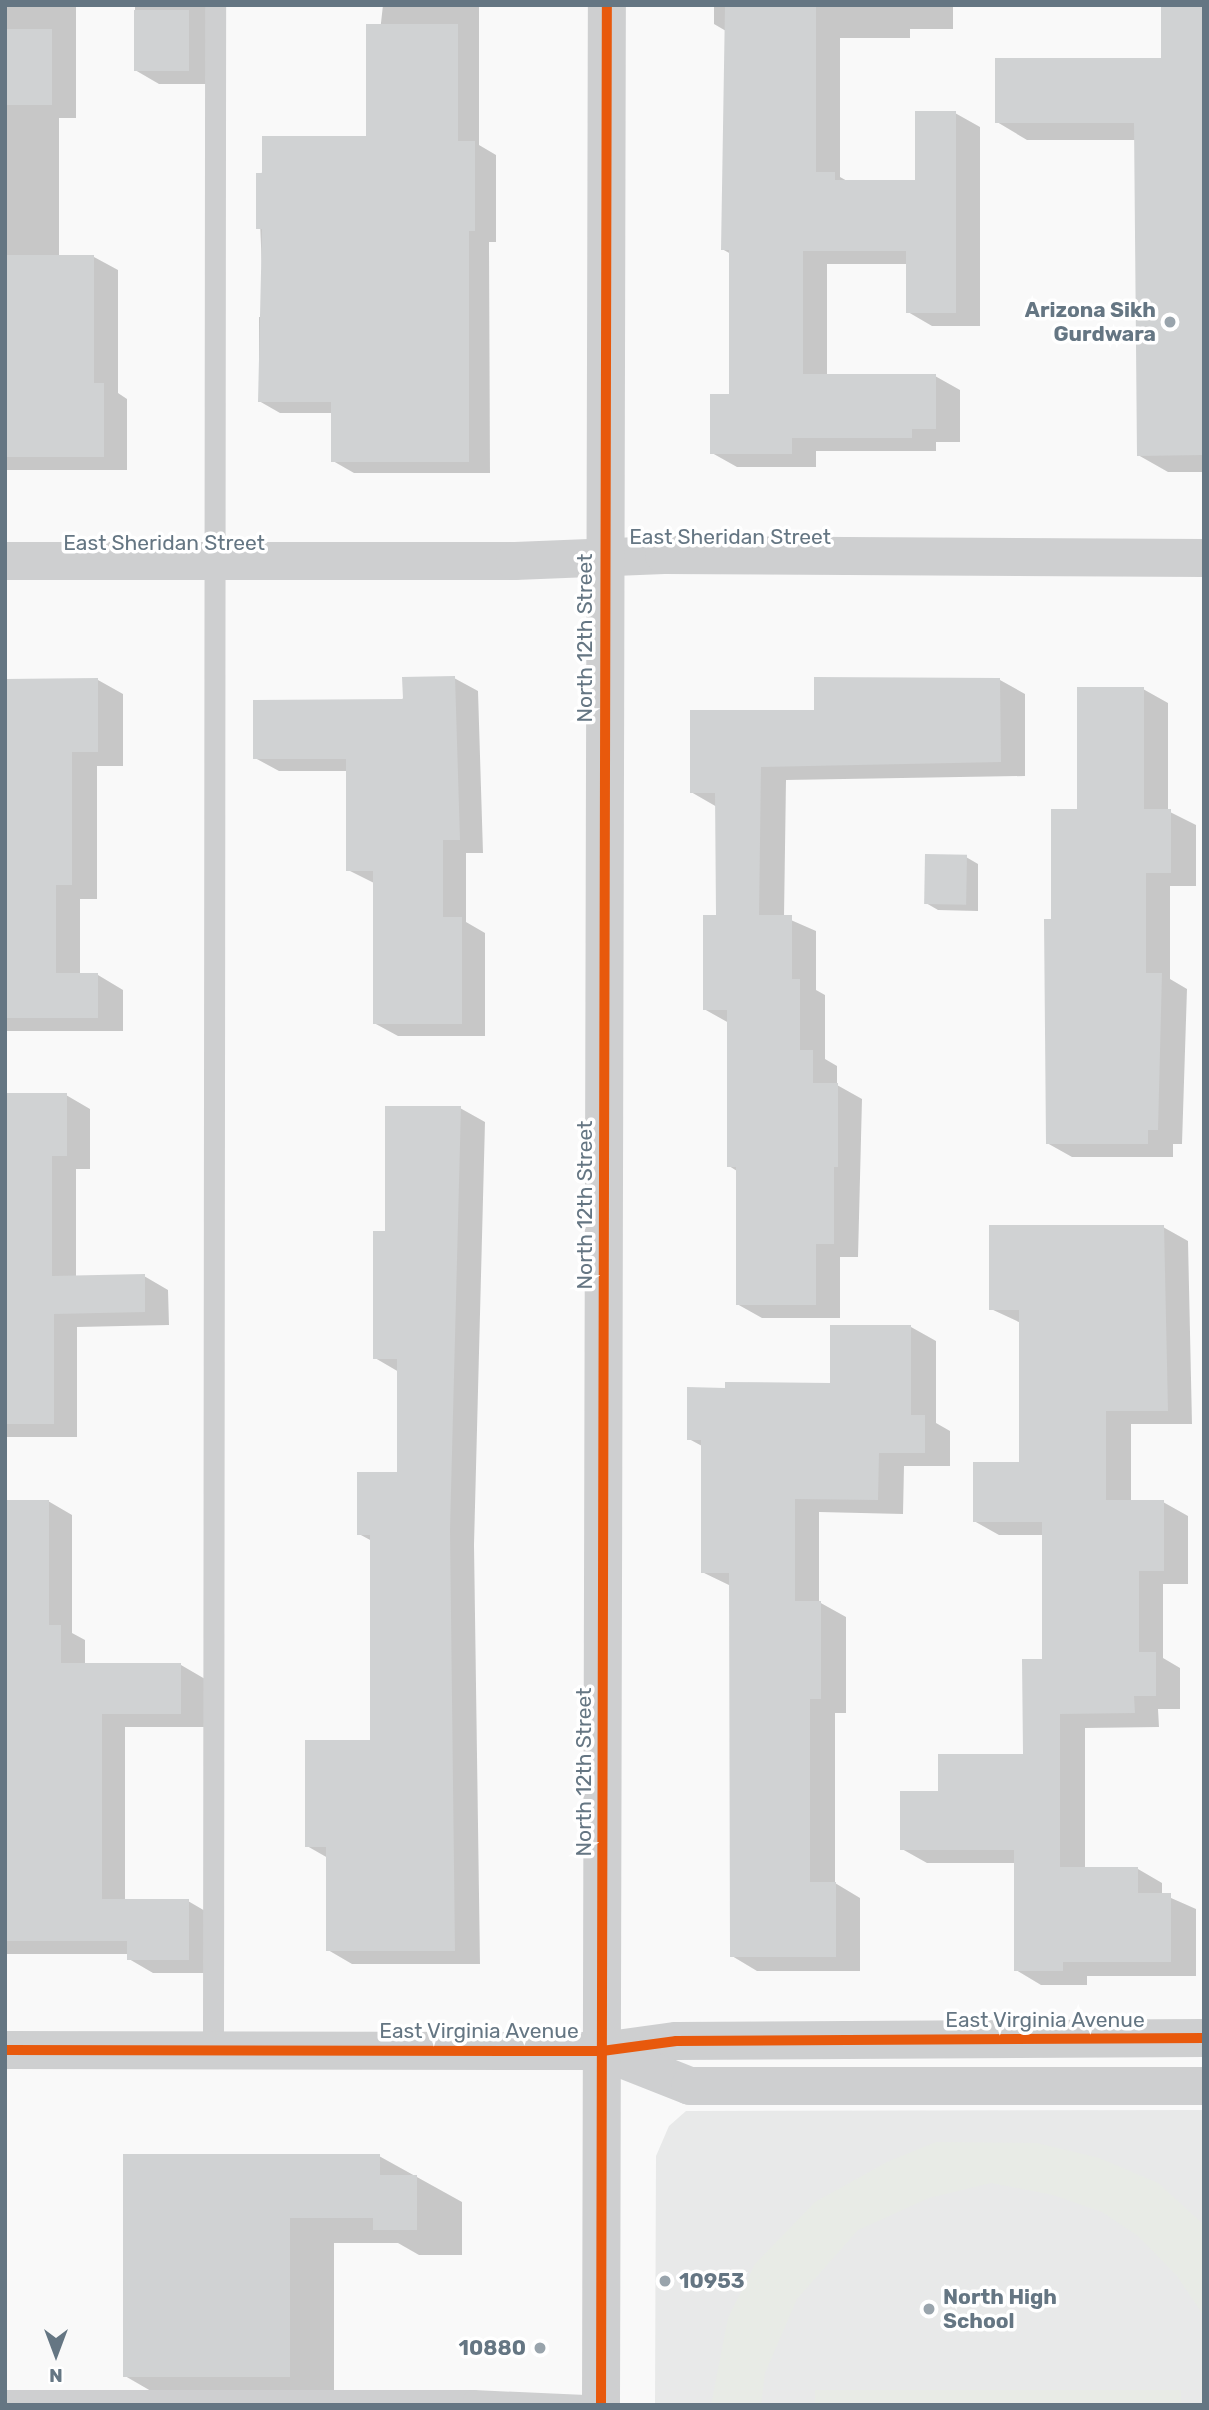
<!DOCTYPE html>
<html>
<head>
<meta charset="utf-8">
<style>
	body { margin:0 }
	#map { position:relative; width:1209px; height:2410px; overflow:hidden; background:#f9f9f9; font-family:Rubik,sans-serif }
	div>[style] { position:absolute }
	.built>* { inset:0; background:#e8e9e9 }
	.green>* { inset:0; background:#e8ebe6; transform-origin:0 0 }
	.shadow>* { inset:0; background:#0003 }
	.building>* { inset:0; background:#d0d2d3; transform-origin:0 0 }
	.service>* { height:21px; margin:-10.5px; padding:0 10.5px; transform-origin:10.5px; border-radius:10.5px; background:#cecfd0 }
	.minor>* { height:38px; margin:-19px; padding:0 19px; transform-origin:19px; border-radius:19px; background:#cecfd0 }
	.tertiary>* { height:38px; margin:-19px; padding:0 19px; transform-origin:19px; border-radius:19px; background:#cecfd0 }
	.cycleway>* { height:10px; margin:-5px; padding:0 5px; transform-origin:5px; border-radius:5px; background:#e8590c }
	.dots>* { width:19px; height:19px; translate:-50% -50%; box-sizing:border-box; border:4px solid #fff; border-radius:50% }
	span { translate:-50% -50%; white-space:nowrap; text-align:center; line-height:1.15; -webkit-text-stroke:7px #fff; paint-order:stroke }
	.poi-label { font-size:21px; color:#657683; font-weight:700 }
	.right { translate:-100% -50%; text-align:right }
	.left { translate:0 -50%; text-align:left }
	.street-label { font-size:21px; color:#657683 }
	.frame { position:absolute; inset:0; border:7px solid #657683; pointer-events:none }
	.north { position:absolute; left:21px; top:2319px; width:70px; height:70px; -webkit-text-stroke:5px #fff; paint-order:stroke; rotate:180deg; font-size:19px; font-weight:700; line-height:28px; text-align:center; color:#657683 }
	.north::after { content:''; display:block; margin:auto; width:24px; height:32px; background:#657683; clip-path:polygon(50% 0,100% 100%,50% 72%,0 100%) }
</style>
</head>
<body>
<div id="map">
	<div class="built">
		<div style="clip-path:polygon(1204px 2110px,1204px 2405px,655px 2405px,656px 2156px,669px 2126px,686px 2111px)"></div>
	</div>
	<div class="green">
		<div style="clip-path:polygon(936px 2142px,1037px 2143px,1099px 2158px,1158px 2183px,1204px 2225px,1204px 2316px,1177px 2276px,1138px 2236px,1102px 2212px,1053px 2195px,991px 2183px,929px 2198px,858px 2230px,797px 2299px,765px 2373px,761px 2405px,711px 2405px,728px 2318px,755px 2264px,815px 2202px,887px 2162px)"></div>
		<div style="left:815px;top:2390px;width:366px;height:15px"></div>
	</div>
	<div class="shadow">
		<div style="clip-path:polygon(5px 5px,76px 5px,76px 118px,59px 118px,59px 257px,94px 257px,118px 270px,118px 393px,127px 399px,127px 470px,5px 470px)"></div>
		<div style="clip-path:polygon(135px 5px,212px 5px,212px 84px,159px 84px,135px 70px)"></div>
		<div style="clip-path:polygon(383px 5px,479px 5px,479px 145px,496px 155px,496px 242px,489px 242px,490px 473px,354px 473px,333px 461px,333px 413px,280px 413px,259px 401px,259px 317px,264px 317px,258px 174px,368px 138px)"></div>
		<div style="clip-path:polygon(714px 5px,953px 5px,953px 29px,910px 29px,910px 38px,840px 38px,840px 177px,849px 182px,917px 182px,955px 113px,980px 127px,980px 326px,932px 326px,908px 312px,908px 264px,827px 264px,827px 376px,935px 376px,960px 390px,960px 442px,936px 442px,936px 451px,816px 451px,816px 467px,737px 467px,712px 453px,731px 396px,731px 254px,722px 249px,726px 31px,714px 24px)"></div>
		<div style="clip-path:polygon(1204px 5px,1204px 472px,1168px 472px,1138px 455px,1136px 140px,1027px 140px,997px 122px,1163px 60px)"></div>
		<div style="clip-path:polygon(454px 678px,478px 691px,483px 853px,466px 853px,466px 922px,485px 933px,485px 1036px,398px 1036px,374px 1023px,374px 883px,348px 870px,348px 771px,279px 771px,255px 758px)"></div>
		<div style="clip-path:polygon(98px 680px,123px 694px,123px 766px,97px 766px,97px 899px,80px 899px,80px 975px,98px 975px,123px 990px,123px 1031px,5px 1031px,5px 681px)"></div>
		<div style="clip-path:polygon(1000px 680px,1025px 694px,1025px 776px,786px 780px,784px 917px,816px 931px,816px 990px,825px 995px,825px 1059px,837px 1066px,837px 1085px,862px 1099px,858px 1257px,840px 1257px,840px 1318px,762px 1318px,737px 1304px,737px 1171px,729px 1166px,729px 1023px,704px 1009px,718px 917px,717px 807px,691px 792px,815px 711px)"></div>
		<div style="clip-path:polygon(1143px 689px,1168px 703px,1168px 811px,1196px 825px,1196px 886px,1170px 886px,1170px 979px,1187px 989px,1182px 1144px,1173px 1144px,1173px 1157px,1072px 1157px,1047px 1143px,1053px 921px,1079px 811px)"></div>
		<div style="clip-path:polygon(966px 857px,978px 864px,978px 911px,938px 910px,926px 903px)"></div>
		<div style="clip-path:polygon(5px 1095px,66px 1095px,90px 1109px,90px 1169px,76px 1169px,76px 1277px,144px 1276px,168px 1290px,169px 1325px,77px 1327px,77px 1437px,5px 1437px)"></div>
		<div style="clip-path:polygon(460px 1108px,485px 1122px,474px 1545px,480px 1964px,352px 1964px,328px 1950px,328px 1858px,307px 1846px,372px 1741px,372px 1541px,359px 1534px,399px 1474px,399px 1372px,375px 1358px,387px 1232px)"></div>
		<div style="clip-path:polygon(1163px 1227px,1188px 1241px,1192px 1424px,1131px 1424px,1131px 1502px,1163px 1502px,1188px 1516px,1188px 1584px,1163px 1584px,1163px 1658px,1180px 1668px,1180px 1709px,1158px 1709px,1159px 1727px,1085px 1728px,1085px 1869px,1138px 1869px,1162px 1883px,1162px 1894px,1196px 1909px,1196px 1976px,1087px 1976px,1087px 1985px,1041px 1985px,1016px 1970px,1016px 1863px,927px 1863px,902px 1849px,940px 1793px,1025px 1756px,1043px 1661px,1043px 1535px,999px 1535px,974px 1521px,1021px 1463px,1021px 1323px,991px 1309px)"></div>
		<div style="clip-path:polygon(911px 1327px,936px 1341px,936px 1423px,950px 1431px,950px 1466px,904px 1466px,903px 1514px,819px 1512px,819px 1602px,846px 1617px,846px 1713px,835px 1713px,835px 1883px,860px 1898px,860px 1971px,757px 1971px,732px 1956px,731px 1586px,702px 1572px,702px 1446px,689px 1439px,727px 1390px,832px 1385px)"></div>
		<div style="clip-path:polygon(5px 1501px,48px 1501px,72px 1515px,72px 1633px,85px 1640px,85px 1665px,181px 1665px,205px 1679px,205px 1727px,125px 1727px,125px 1901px,188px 1901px,212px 1915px,212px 1973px,153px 1973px,129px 1959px,129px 1954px,5px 1954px)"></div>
		<div style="clip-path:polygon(125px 2156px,379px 2156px,462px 2202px,462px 2255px,419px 2255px,398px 2243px,334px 2243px,334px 2402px,170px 2402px,125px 2376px)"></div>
	</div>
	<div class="building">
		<div style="clip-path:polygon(725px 5px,816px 5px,816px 172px,835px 172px,835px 180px,915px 180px,915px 111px,956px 111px,956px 313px,906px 313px,906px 251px,803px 251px,803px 374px,936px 374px,936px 429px,912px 429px,912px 438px,792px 438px,792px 454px,710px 454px,710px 394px,729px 394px,729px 250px,721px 250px)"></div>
		<div style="clip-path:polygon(1161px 5px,1204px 5px,1204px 455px,1137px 456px,1134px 123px,995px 123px,995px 58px,1161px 58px)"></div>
		<div style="left:134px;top:10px;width:55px;height:61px"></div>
		<div style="clip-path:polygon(366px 24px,458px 24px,458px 141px,475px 141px,475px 231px,469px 231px,469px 462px,331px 462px,331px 402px,258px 402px,262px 229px,256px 229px,256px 173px,262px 173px,262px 136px,366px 136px)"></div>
		<div style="left:5px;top:29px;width:47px;height:76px"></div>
		<div style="clip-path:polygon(5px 255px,94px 255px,94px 383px,104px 383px,104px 457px,5px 457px)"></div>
		<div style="clip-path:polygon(455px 676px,460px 840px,443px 840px,443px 917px,462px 917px,462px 1024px,373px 1024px,373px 871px,346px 871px,346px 759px,253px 759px,253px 700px,403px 699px,402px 677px)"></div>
		<div style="clip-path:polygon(814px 677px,1000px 678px,1001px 762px,761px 767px,759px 915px,792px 915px,792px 979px,800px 979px,800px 1050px,813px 1050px,813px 1083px,838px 1083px,838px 1167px,834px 1167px,834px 1244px,816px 1244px,816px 1305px,736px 1305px,736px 1167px,727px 1167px,727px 1010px,703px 1010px,703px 915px,716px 915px,715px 793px,690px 793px,690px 710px,814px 710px)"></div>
		<div style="clip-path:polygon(98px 678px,98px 752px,72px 752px,72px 885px,56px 885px,56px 973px,98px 973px,98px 1018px,5px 1018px,5px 679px)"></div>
		<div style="clip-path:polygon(1077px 687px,1144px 687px,1144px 809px,1171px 809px,1171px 873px,1146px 873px,1146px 973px,1162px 973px,1158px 1130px,1148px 1130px,1148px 1144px,1046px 1144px,1044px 919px,1051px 919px,1051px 809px,1077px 809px)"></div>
		<div style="left:925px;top:854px;width:42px;height:50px;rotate:1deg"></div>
		<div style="clip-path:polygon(5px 1093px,67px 1093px,67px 1156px,52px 1156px,52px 1276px,145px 1274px,145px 1312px,54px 1314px,54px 1424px,5px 1424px)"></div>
		<div style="clip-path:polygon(385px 1106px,461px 1106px,450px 1530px,455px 1951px,326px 1951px,326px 1847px,305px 1847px,305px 1740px,370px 1740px,370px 1535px,357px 1535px,357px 1472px,397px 1472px,397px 1359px,373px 1359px,373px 1231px,385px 1231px)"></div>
		<div style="clip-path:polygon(989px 1225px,1164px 1225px,1168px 1411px,1106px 1411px,1106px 1500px,1164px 1500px,1164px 1571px,1139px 1571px,1139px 1652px,1156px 1652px,1156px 1696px,1134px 1696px,1135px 1713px,1060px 1714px,1060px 1867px,1138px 1867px,1138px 1893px,1171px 1893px,1171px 1962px,1063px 1962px,1063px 1971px,1014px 1971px,1014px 1850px,900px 1850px,900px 1791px,938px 1791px,938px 1754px,1023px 1754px,1022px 1659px,1042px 1659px,1042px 1522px,973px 1522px,973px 1462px,1019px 1462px,1019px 1310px,989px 1310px)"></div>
		<div style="clip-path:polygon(830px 1325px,911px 1325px,911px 1415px,925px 1415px,925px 1453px,879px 1453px,878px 1500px,795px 1499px,795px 1601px,821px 1601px,821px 1699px,810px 1699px,810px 1882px,836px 1882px,836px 1957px,730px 1957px,729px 1573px,701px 1573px,701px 1440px,687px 1440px,687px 1387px,725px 1388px,725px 1382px,830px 1383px)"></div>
		<div style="clip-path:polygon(5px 1500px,49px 1500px,49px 1625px,61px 1625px,61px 1663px,181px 1663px,181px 1714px,102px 1714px,102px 1899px,189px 1899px,189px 1960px,127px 1960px,127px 1941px,5px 1941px)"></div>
		<div style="clip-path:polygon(123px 2154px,380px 2154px,380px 2175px,417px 2175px,417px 2230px,373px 2230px,373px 2218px,290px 2218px,290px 2377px,123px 2377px)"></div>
	</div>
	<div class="service">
		<div style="left:213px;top:2050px;width:2045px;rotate:-89.94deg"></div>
		<div style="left:5px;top:2400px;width:468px"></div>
		<div style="left:473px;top:2400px;width:112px;rotate:2.6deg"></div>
	</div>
	<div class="minor">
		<div style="left:5px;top:561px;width:510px"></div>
		<div style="left:515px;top:561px;width:149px;rotate:-2.3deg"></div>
		<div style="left:664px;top:555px;width:540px;rotate:0.32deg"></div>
	</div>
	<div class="tertiary">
		<div style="left:5px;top:2050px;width:597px;rotate:0.1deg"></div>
		<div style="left:602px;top:2051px;width:75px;rotate:-7.7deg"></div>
		<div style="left:676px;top:2041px;width:528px;rotate:-0.33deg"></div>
		<div style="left:604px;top:2052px;width:92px;rotate:21.6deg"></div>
		<div style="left:690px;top:2086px;width:514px"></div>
		<div style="left:601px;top:2405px;width:2400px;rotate:-89.86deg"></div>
	</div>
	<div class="cycleway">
		<div style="left:5px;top:2050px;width:597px;rotate:0.1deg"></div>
		<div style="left:602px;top:2051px;width:75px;rotate:-7.7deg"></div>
		<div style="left:676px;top:2041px;width:528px;rotate:-0.33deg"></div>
		<div style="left:601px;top:2405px;width:2400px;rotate:-89.86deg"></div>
	</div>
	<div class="dots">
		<div style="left:1170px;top:322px;background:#99a4ac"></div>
		<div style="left:665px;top:2281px;background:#99a4ac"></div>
		<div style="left:929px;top:2309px;background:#99a4ac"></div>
		<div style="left:540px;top:2348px;background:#99a4ac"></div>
	</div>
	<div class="poi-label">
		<span class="right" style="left:1156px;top:322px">Arizona Sikh<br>Gurdwara</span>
		<span class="left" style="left:679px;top:2281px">10953</span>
		<span class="left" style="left:943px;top:2309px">North High<br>School</span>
		<span class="right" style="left:526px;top:2348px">10880</span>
	</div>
	<div class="street-label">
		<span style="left:730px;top:537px">East Sheridan Street</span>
		<span style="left:164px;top:543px">East Sheridan Street</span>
		<span style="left:585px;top:638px;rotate:-90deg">North 12th Street</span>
		<span style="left:585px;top:1205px;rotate:-90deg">North 12th Street</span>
		<span style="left:584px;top:1772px;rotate:-90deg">North 12th Street</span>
		<span style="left:1045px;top:2020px">East Virginia Avenue</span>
		<span style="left:479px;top:2031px">East Virginia Avenue</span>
	</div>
	<div class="frame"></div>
	<div class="north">N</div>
</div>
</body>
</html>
